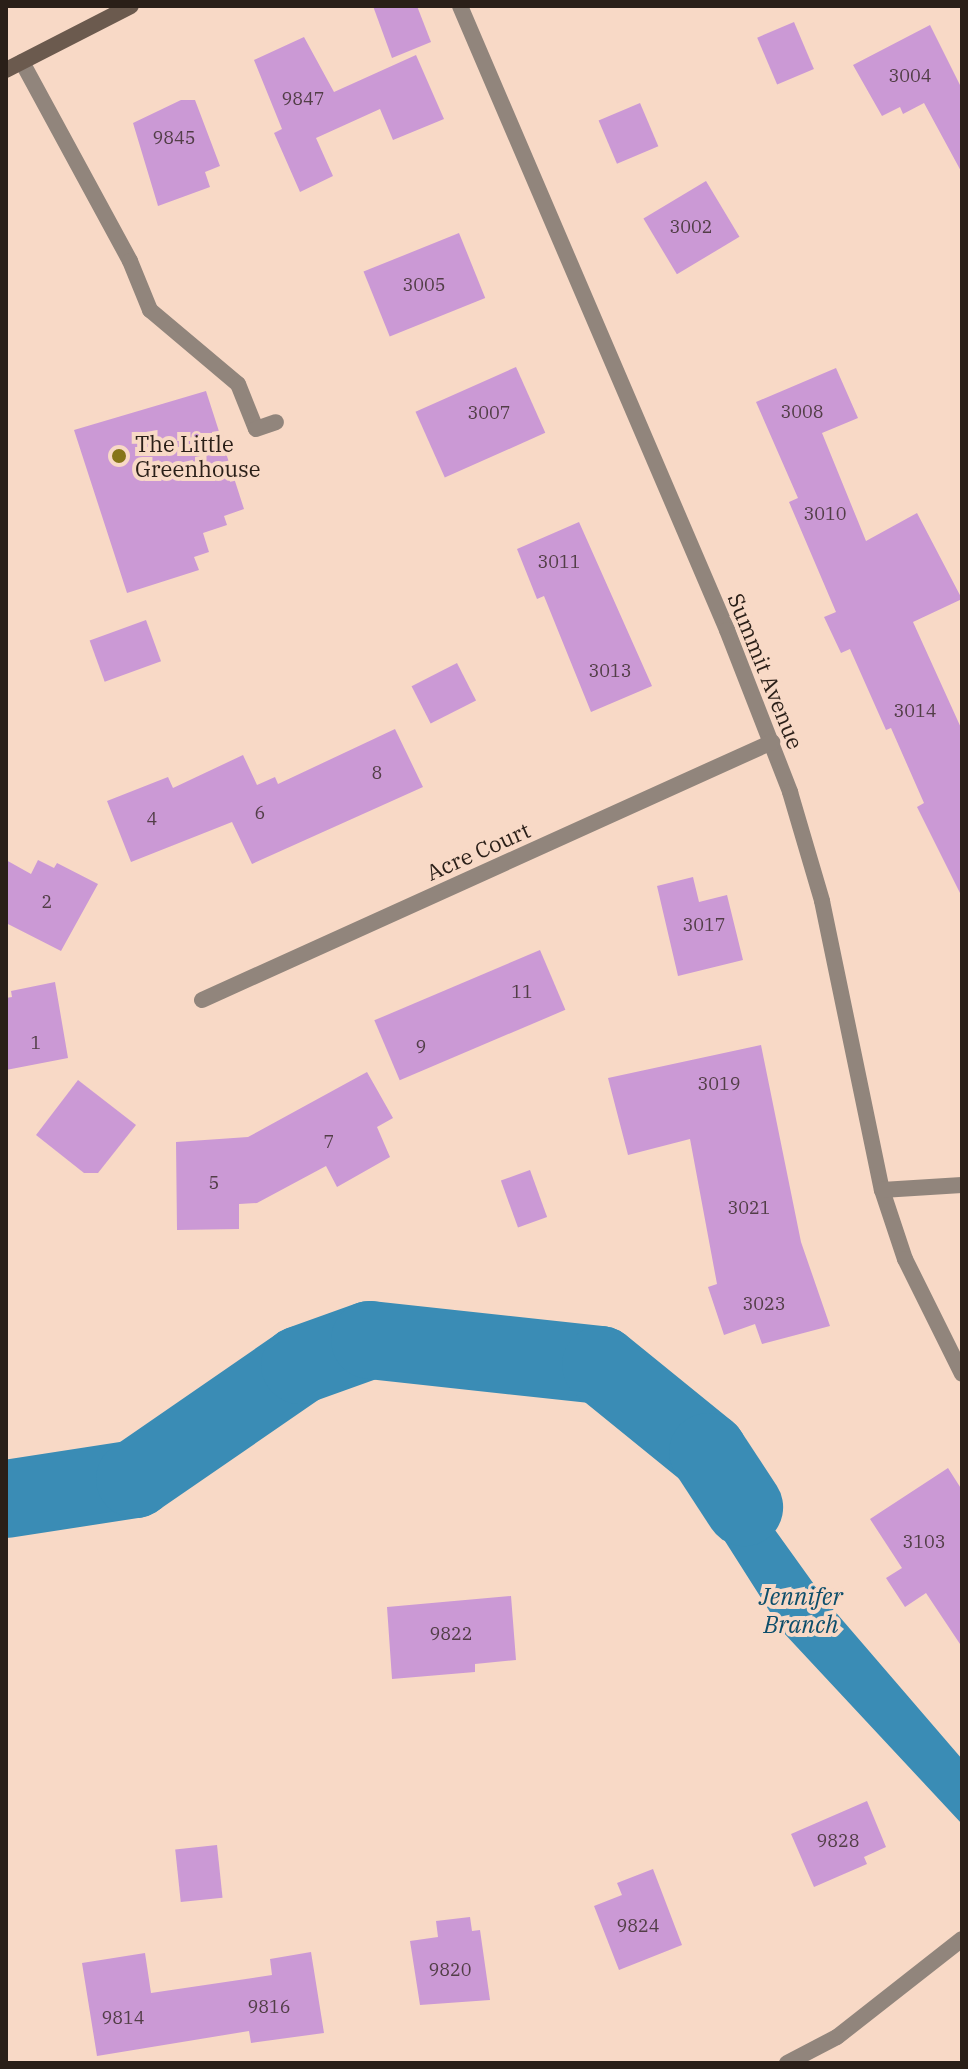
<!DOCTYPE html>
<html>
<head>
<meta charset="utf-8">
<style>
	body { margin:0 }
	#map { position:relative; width:968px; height:2069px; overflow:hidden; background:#f8d9c6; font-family:"IBM Plex Serif",serif }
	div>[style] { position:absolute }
	.water>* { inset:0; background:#3a8cb5 }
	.river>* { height:78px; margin:-39px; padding:0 39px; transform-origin:39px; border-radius:39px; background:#3a8cb5 }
	.building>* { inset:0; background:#cb99d5; transform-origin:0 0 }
	.service>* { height:16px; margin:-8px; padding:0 8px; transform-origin:8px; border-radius:8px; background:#91857c }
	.minor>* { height:16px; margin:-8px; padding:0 8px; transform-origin:8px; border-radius:8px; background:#91857c }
	.secondary>* { height:16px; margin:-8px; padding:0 8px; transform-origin:8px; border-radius:8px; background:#6b5a4e }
	.dots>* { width:22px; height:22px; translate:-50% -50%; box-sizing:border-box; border:4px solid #f8d9c6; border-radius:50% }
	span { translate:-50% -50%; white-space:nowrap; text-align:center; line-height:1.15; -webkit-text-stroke:8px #f8d9c6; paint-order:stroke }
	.number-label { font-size:18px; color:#523e47 }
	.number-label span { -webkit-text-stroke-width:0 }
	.poi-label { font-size:22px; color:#2a1f18 }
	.left { translate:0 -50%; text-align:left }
	.street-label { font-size:22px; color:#2a1f18 }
	.water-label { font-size:24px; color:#0d4e6b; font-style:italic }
	.frame { position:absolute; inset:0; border:8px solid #2a1f18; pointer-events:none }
</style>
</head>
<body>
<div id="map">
	<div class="water">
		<div style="clip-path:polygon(680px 1395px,704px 1420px,742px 1484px,826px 1601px,962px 1759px,962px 1824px,782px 1631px,697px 1497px,678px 1446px)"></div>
	</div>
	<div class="river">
		<div style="left:6px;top:1499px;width:131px;rotate:-8.8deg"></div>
		<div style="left:135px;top:1479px;width:201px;rotate:-34.6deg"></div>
		<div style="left:300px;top:1365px;width:74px;rotate:-19.7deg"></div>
		<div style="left:370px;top:1340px;width:232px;rotate:6.2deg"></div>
		<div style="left:601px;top:1365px;width:138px;rotate:39.1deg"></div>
		<div style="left:708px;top:1452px;width:66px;rotate:56.8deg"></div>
	</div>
	<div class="building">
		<div style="clip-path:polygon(373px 6px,417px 6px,431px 42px,392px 58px)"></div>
		<div style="left:794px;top:22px;width:51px;height:40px;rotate:67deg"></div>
		<div style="clip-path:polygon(930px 25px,962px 89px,962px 173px,924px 103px,903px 114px,900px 107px,882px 116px,853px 65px)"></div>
		<div style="clip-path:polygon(304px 37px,334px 92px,416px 55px,444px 119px,393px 140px,380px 109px,316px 138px,333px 176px,300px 192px,274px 133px,282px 129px,254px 60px)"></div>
		<div style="clip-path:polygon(181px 100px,195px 100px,220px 166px,205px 172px,210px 187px,158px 206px,133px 123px)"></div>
		<div style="left:640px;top:103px;width:47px;height:45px;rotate:67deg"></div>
		<div style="left:706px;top:181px;width:65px;height:73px;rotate:59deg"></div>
		<div style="left:459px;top:233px;width:70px;height:103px;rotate:68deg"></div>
		<div style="left:516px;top:367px;width:72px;height:110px;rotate:66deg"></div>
		<div style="clip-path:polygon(836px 368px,858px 418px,822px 433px,866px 541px,917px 513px,962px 599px,913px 622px,962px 730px,962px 897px,917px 807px,924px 803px,891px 728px,886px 730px,850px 649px,841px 653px,824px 617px,836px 612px,789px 502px,798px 498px,756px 402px)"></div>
		<div style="clip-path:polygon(206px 391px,244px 509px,224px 516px,227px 525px,203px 533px,209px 552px,194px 557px,199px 570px,127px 593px,74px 430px)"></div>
		<div style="clip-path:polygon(579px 522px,652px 686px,591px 712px,544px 596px,537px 599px,517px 549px)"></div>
		<div style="left:146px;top:620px;width:44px;height:60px;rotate:70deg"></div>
		<div style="left:457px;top:663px;width:42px;height:51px;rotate:63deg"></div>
		<div style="clip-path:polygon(395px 729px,423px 787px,252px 864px,232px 822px,131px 862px,107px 801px,168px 777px,173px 788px,243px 755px,257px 785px,275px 777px,278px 784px)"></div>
		<div style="clip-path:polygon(6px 860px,31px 874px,38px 860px,54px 868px,57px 863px,98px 884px,61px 951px,6px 923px)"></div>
		<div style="clip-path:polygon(693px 877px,699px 902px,727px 895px,743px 960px,678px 976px,657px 886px)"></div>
		<div style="left:540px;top:950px;width:65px;height:180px;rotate:67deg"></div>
		<div style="clip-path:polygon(55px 982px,68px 1058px,6px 1070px,6px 998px,12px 997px,11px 991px)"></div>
		<div style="clip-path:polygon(761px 1045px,801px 1242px,830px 1326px,762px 1344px,755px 1324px,724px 1335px,708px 1287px,717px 1284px,690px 1139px,628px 1155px,608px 1078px)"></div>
		<div style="clip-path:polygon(367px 1072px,393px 1118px,377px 1127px,390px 1157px,337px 1187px,326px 1166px,257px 1203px,239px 1204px,239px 1229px,177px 1230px,176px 1142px,248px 1137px)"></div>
		<div style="clip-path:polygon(78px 1080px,136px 1125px,98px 1173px,84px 1173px,36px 1135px)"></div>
		<div style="left:530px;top:1170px;width:50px;height:31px;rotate:70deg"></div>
		<div style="clip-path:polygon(948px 1468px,962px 1490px,962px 1647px,926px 1593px,905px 1607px,886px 1578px,902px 1568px,870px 1519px)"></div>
		<div style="clip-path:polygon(511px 1596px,516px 1660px,475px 1664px,475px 1672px,392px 1679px,387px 1607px)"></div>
		<div style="clip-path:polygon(867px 1801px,886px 1847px,864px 1857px,867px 1864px,814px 1887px,791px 1834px)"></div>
		<div style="left:217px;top:1845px;width:53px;height:42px;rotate:84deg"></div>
		<div style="clip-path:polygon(653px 1869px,682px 1945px,619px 1970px,594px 1906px,622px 1895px,617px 1883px)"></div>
		<div style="clip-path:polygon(470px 1917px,472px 1931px,480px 1930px,490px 2000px,420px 2005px,410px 1941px,438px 1937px,436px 1921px)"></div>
		<div style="clip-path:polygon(311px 1952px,324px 2033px,251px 2043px,249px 2031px,97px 2056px,82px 1963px,145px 1953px,151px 1993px,272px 1975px,270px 1959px)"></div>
	</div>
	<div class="service">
		<div style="left:22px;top:62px;width:226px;rotate:61.5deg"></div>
		<div style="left:130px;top:261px;width:53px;rotate:67.8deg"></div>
		<div style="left:150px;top:310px;width:115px;rotate:40.1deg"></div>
		<div style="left:238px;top:384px;width:48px;rotate:68.2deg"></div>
		<div style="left:256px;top:429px;width:21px;rotate:-19deg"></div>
	</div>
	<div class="minor">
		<div style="left:460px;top:6px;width:679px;rotate:66.83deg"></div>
		<div style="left:727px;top:630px;width:174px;rotate:68.7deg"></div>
		<div style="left:790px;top:792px;width:114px;rotate:73.6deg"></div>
		<div style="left:822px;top:901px;width:295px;rotate:78.3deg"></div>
		<div style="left:882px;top:1190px;width:73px;rotate:71.6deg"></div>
		<div style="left:905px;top:1259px;width:128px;rotate:63.6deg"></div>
		<div style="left:202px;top:1000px;width:626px;rotate:-24.35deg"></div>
		<div style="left:882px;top:1190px;width:80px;rotate:-3.6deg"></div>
		<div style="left:787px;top:2063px;width:56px;rotate:-27.5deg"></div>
		<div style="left:837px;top:2037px;width:159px;rotate:-38.1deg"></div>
	</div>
	<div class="secondary">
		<div style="left:6px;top:70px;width:140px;rotate:-27.1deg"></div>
	</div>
	<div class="dots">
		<div style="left:119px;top:456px;background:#867519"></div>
	</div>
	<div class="number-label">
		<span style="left:910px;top:76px">3004</span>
		<span style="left:303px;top:99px">9847</span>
		<span style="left:174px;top:138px">9845</span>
		<span style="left:691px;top:227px">3002</span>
		<span style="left:424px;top:285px">3005</span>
		<span style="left:802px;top:412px">3008</span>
		<span style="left:489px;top:413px">3007</span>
		<span style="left:825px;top:514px">3010</span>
		<span style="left:559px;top:562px">3011</span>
		<span style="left:610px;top:671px">3013</span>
		<span style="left:915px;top:711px">3014</span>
		<span style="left:377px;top:773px">8</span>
		<span style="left:260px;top:813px">6</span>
		<span style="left:152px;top:819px">4</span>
		<span style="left:47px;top:902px">2</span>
		<span style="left:704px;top:925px">3017</span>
		<span style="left:522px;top:992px">11</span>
		<span style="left:36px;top:1043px">1</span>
		<span style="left:421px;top:1047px">9</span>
		<span style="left:719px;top:1084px">3019</span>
		<span style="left:329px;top:1142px">7</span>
		<span style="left:214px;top:1183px">5</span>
		<span style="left:749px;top:1208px">3021</span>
		<span style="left:764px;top:1304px">3023</span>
		<span style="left:924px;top:1542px">3103</span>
		<span style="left:451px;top:1634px">9822</span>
		<span style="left:838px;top:1841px">9828</span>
		<span style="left:638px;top:1926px">9824</span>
		<span style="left:450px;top:1970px">9820</span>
		<span style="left:269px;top:2007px">9816</span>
		<span style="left:123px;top:2018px">9814</span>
	</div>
	<div class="poi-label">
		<span class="left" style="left:135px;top:456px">The Little<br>Greenhouse</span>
	</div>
	<div class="street-label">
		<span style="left:766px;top:671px;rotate:68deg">Summit Avenue</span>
		<span style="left:478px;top:851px;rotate:-24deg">Acre Court</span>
	</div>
	<div class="water-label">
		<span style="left:801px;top:1611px">Jennifer<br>Branch</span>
	</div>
	<div class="frame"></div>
</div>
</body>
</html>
